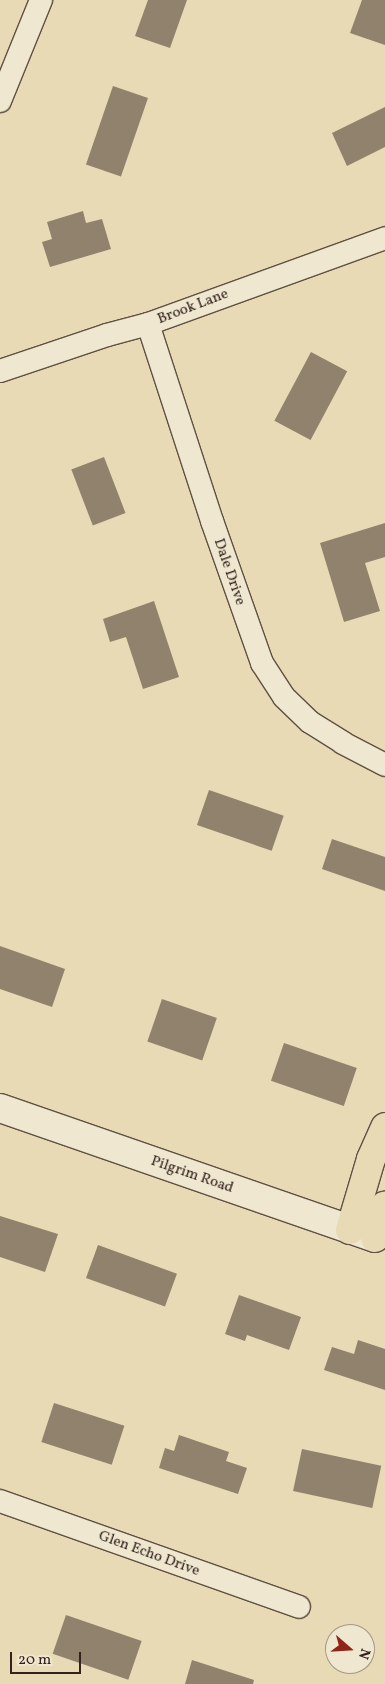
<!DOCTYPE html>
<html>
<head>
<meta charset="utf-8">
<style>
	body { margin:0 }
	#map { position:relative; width:385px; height:1684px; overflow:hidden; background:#e7dab5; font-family:Vollkorn,serif }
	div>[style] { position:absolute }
	.building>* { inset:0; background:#90826c; transform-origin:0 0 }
	.roads { filter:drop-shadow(1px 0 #5f5043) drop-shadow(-1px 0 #5f5043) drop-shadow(0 1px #5f5043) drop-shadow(0 -1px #5f5043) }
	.street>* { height:22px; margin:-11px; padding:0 11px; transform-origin:11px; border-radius:11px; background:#efe7cf }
	.secondary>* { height:28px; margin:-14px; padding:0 14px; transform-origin:14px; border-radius:14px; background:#efe7cf }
	.primary>* { height:28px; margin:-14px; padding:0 14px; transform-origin:14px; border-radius:14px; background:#e7dab5 }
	span { translate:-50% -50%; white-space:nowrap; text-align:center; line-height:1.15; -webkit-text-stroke:4px #efe7cf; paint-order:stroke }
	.street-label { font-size:15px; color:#32221d }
	.north { position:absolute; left:325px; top:1624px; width:50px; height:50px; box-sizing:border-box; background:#efe7cf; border:1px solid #a39888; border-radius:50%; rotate:109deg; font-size:14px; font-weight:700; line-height:20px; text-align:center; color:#32221d }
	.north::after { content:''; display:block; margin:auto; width:18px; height:22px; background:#8f2418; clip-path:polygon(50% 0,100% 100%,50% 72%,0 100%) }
	.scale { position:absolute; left:10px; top:1652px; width:71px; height:22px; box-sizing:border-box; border:2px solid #32221d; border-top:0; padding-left:6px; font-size:15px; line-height:18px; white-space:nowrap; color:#32221d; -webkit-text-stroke:4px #efe7cf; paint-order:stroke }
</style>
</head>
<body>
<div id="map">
	<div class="building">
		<div style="clip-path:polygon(148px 0,187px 0,170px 48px,135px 36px)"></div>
		<div style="clip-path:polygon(362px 0,385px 0,385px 45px,350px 33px)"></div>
		<div style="left:113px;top:86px;width:37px;height:83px;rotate:19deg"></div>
		<div style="clip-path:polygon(385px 107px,385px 147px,347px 166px,332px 133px)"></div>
		<div style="clip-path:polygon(83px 211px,86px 223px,102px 219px,111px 249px,50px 267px,42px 242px,52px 239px,47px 222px)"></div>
		<div style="left:311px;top:352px;width:41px;height:78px;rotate:28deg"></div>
		<div style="left:104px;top:457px;width:60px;height:35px;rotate:69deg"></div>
		<div style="clip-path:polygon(385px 523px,385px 557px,365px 563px,380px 611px,344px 622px,320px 543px)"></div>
		<div style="clip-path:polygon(154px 601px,179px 677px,143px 689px,126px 637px,110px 642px,103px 619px)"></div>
		<div style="left:209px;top:790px;width:79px;height:37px;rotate:19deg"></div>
		<div style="clip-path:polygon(332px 839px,385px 857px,385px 891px,322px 869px)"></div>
		<div style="clip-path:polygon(0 946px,65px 969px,52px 1007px,0 989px)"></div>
		<div style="left:162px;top:999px;width:58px;height:45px;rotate:19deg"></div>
		<div style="left:284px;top:1043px;width:77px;height:40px;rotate:19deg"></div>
		<div style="clip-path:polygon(0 1216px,58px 1234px,45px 1272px,0 1257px)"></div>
		<div style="left:98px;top:1245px;width:84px;height:35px;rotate:20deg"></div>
		<div style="clip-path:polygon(239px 1295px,301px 1317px,289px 1350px,247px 1335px,245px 1341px,225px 1334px)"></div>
		<div style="clip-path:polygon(358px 1340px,385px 1349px,385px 1390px,324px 1370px,332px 1347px,354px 1354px)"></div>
		<div style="left:54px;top:1403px;width:74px;height:41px;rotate:18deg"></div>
		<div style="clip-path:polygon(179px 1435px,229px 1452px,226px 1461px,247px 1468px,238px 1494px,159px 1468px,165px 1448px,174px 1451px)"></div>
		<div style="left:302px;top:1449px;width:81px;height:43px;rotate:12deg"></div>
		<div style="left:66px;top:1615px;width:80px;height:41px;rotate:19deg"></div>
		<div style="clip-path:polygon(192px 1660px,254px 1680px,253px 1684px,185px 1684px)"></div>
	</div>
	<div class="roads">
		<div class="street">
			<div style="left:0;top:101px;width:109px;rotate:-67.9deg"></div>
			<div style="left:148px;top:324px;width:207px;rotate:72deg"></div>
			<div style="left:212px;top:521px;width:151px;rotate:70.6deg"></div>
			<div style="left:262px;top:663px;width:40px;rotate:57.1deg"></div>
			<div style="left:284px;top:697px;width:36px;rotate:44deg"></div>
			<div style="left:310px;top:722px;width:39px;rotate:32deg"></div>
			<div style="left:343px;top:743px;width:47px;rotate:27.6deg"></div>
			<div style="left:0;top:371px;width:113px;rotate:-18.6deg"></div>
			<div style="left:107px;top:335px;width:42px;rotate:-15deg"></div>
			<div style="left:148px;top:324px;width:252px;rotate:-19.9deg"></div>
			<div style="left:0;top:1501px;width:317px;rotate:19.5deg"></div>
		</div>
		<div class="secondary">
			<div style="left:0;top:1108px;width:394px;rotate:19.1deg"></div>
		</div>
		<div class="primary">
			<div style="left:350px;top:1230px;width:74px;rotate:-73.5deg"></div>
			<div style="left:371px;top:1159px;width:35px;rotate:-66deg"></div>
			<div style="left:375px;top:1238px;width:34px;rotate:-73deg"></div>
		</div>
	</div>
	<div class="street-label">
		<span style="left:193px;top:307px;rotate:-21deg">Brook Lane</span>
		<span style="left:229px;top:572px;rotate:71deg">Dale Drive</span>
		<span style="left:192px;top:1175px;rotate:19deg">Pilgrim Road</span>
		<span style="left:149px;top:1554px;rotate:20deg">Glen Echo Drive</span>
	</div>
	<div class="north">N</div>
	<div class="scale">20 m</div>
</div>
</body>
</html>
